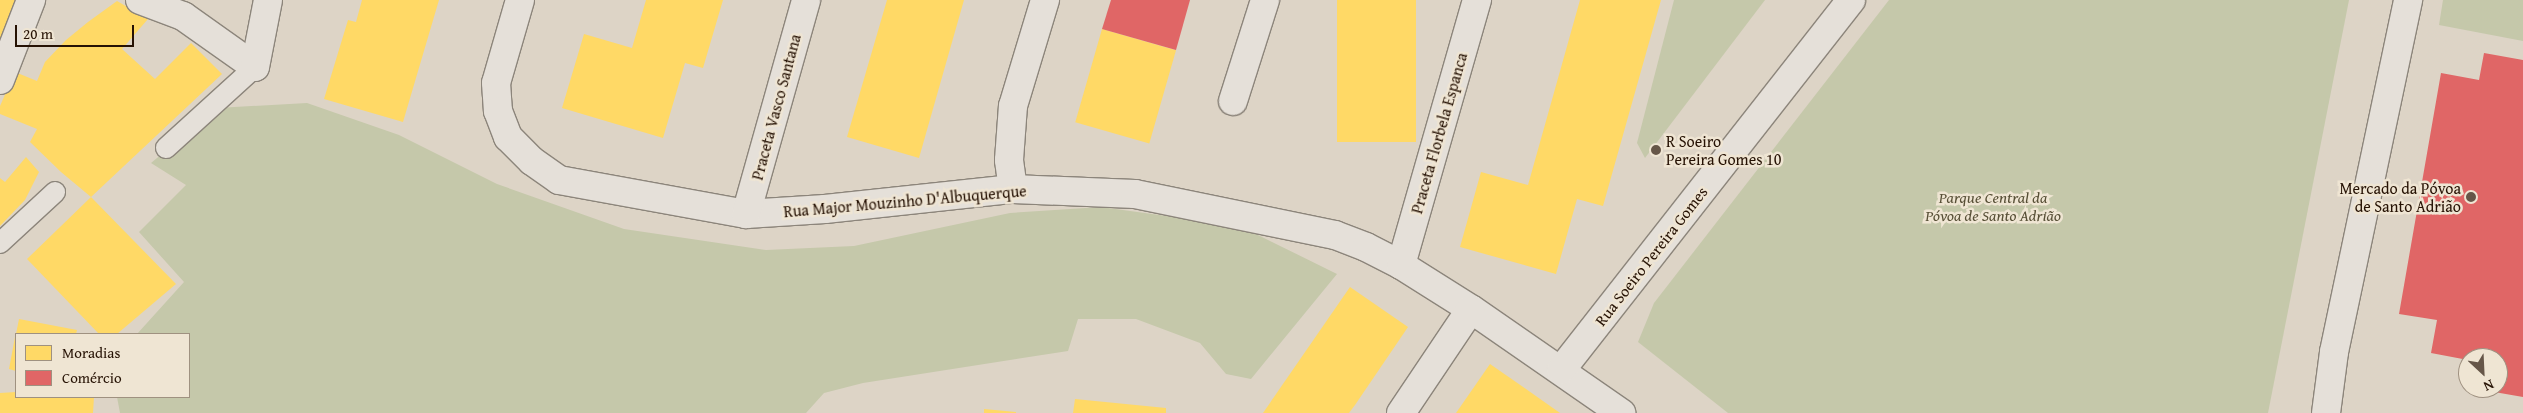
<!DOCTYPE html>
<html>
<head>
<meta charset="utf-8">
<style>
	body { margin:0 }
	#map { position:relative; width:2523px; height:413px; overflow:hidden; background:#ddd4c6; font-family:"Gentium Book Plus",serif }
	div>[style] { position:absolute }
	.green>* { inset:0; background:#c5c8aa }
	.homes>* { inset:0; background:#ffd966; transform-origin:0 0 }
	.shops>* { inset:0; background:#e06666 }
	.roads { filter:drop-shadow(1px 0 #8c857b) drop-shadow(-1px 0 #8c857b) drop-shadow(0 1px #8c857b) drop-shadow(0 -1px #8c857b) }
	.lane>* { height:20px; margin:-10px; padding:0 10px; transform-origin:10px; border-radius:10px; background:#e5e0d9 }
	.street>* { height:28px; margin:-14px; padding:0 14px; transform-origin:14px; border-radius:14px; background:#e5e0d9 }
	.dots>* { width:14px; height:14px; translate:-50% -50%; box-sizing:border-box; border:2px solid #efe5d3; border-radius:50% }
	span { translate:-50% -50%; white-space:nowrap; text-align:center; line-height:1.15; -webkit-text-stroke:5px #efe5d3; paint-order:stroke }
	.street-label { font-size:16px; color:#261204 }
	.poi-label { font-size:16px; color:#261204 }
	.left { translate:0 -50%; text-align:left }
	.right { translate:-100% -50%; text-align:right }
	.park-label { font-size:16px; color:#574f36; font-style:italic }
	.legend { position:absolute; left:15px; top:333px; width:175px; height:65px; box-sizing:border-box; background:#efe5d3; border:1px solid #9f9180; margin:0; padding:6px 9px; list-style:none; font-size:15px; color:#261204 }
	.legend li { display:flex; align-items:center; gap:10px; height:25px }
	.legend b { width:25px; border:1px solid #9f9180 }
	.north { position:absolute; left:2458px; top:348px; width:50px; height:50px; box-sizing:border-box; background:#efe5d3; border:1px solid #9f9180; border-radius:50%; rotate:155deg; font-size:14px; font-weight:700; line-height:20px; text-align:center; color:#261204 }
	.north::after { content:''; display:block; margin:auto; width:18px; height:22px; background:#665648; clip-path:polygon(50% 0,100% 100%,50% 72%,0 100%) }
	.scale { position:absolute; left:15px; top:25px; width:119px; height:22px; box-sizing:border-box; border:2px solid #261204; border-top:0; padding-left:6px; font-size:15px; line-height:18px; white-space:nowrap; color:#261204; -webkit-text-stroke:4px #efe5d3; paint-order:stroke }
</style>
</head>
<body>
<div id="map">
	<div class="green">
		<div style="clip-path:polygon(1674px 0,1765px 0,1645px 158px,1637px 143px)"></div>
		<div style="clip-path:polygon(1889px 0,2349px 0,2268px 413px,1728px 413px,1638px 342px,1654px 303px)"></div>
		<div style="clip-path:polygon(2443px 0,2523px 0,2523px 41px,2439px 25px)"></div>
		<div style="clip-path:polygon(307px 103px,399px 135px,497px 184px,624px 229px,766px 250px,854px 246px,1010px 213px,1101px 207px,1181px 218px,1256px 234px,1337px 274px,1251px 379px,1226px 374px,1200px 343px,1136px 319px,1078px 319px,1068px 351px,863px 383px,824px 393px,806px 413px,120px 413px,117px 397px,189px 397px,189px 334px,137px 334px,184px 282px,139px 232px,186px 185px,151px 163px,217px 108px)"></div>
	</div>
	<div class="homes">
		<div style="clip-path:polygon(0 0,22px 0,0 69px)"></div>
		<div style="clip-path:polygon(362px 0,439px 0,403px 122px,324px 99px,348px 20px,356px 22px)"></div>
		<div style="clip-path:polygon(646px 0,723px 0,703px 68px,685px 63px,663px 138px,562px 108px,584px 34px,632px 48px)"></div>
		<div style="clip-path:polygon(887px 0,964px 0,919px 158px,847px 137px)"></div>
		<div style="left:1337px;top:0;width:79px;height:142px"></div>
		<div style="clip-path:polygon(1580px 0,1661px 0,1603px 206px,1577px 199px,1556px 274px,1460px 247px,1481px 172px,1528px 185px)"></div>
		<div style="clip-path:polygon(117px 1px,148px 19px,122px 49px,155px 79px,191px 43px,222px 74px,91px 197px,61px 172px,30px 142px,37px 129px,0 114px,0 106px,15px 72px,37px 81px,45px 62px,66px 40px,88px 22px)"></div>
		<div style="left:1102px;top:29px;width:77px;height:97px;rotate:16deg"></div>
		<div style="clip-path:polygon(26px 157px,39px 172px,25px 200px,0 226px,0 178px,5px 182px)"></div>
		<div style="clip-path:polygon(91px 197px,176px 284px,117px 334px,99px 334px,27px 259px)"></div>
		<div style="clip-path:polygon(1350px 287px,1408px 327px,1355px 405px,1349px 413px,1263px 413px)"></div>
		<div style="clip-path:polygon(19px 319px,77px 330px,76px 334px,16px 334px)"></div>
		<div style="clip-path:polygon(15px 337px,16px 337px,16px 371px,9px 369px)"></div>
		<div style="clip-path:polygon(1490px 364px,1526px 389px,1560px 413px,1456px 413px)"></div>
		<div style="clip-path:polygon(16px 392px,16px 397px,94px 397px,93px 413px,0 413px,0 393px)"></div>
		<div style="clip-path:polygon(1075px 399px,1166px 408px,1166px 413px,1073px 413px)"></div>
		<div style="clip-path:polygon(984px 409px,1016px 412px,1016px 413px,984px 413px)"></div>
	</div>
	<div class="shops">
		<div style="clip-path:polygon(1111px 0,1190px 0,1176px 50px,1102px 29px)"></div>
		<div style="clip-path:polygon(2484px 53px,2523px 60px,2523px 397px,2477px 389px,2498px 388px,2498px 358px,2468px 360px,2431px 353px,2437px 320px,2399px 314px,2441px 73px,2479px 80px)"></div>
		<div style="clip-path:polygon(2467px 375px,2468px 375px,2468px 388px,2465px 387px)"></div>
	</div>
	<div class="roads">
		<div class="lane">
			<div style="left:166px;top:148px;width:120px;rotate:-42.3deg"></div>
			<div style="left:0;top:243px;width:75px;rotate:-42.8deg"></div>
		</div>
		<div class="street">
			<div style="left:140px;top:0;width:46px;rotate:20.4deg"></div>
			<div style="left:183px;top:16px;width:88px;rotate:35.3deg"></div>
			<div style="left:255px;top:67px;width:68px;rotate:-79deg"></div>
			<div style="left:520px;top:0;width:86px;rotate:106.1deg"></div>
			<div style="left:496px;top:83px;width:28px;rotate:86deg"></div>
			<div style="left:498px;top:111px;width:28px;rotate:69deg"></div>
			<div style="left:508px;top:137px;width:34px;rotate:45deg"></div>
			<div style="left:532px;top:161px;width:33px;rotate:35deg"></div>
			<div style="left:559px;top:180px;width:190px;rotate:10.3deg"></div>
			<div style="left:746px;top:214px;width:79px;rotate:-3.6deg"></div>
			<div style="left:825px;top:209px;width:189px;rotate:-6.1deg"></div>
			<div style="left:1013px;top:189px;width:122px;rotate:2.3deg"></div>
			<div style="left:1135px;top:194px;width:204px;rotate:11.6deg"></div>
			<div style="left:1335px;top:235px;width:33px;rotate:21deg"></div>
			<div style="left:1366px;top:247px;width:39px;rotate:27deg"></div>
			<div style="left:1401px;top:265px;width:83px;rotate:32.2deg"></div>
			<div style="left:1471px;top:309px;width:183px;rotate:34.7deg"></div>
			<div style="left:0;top:80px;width:86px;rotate:-68.8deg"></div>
			<div style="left:1233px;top:101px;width:106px;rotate:-72.4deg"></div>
			<div style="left:1013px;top:189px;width:29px;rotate:-98deg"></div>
			<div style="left:1009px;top:160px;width:54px;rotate:-85.8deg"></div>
			<div style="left:1013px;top:106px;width:111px;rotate:-73.2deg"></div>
			<div style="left:746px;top:214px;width:222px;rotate:-74.3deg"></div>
			<div style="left:1401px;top:265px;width:276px;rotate:-74deg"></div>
			<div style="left:1561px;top:370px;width:470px;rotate:-51.9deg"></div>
			<div style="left:1401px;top:413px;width:125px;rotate:-56.1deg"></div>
			<div style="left:2326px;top:413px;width:62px;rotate:-82.5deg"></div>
			<div style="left:2334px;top:352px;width:360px;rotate:-78.1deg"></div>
		</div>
	</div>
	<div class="dots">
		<div style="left:1656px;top:150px;background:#665648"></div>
		<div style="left:2471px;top:197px;background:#665648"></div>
	</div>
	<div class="street-label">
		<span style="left:776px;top:107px;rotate:-75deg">Praceta Vasco Santana</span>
		<span style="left:1439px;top:133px;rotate:-74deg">Praceta Florbela Espanca</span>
		<span style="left:905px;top:201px;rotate:-5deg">Rua Major Mouzinho D'Albuquerque</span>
		<span style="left:1651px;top:256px;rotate:-52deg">Rua Soeiro Pereira Gomes</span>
	</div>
	<div class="poi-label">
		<span class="left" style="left:1666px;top:150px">R Soeiro<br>Pereira Gomes 10</span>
		<span class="right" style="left:2461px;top:197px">Mercado da Póvoa<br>de Santo Adrião</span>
	</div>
	<div class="park-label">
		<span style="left:1993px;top:206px">Parque Central da<br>Póvoa de Santo Adrião</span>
	</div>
	<ul class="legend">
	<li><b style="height:14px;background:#ffd966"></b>Moradias</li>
	<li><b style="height:14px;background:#e06666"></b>Comércio</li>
	</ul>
	<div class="north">N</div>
	<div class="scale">20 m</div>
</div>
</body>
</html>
